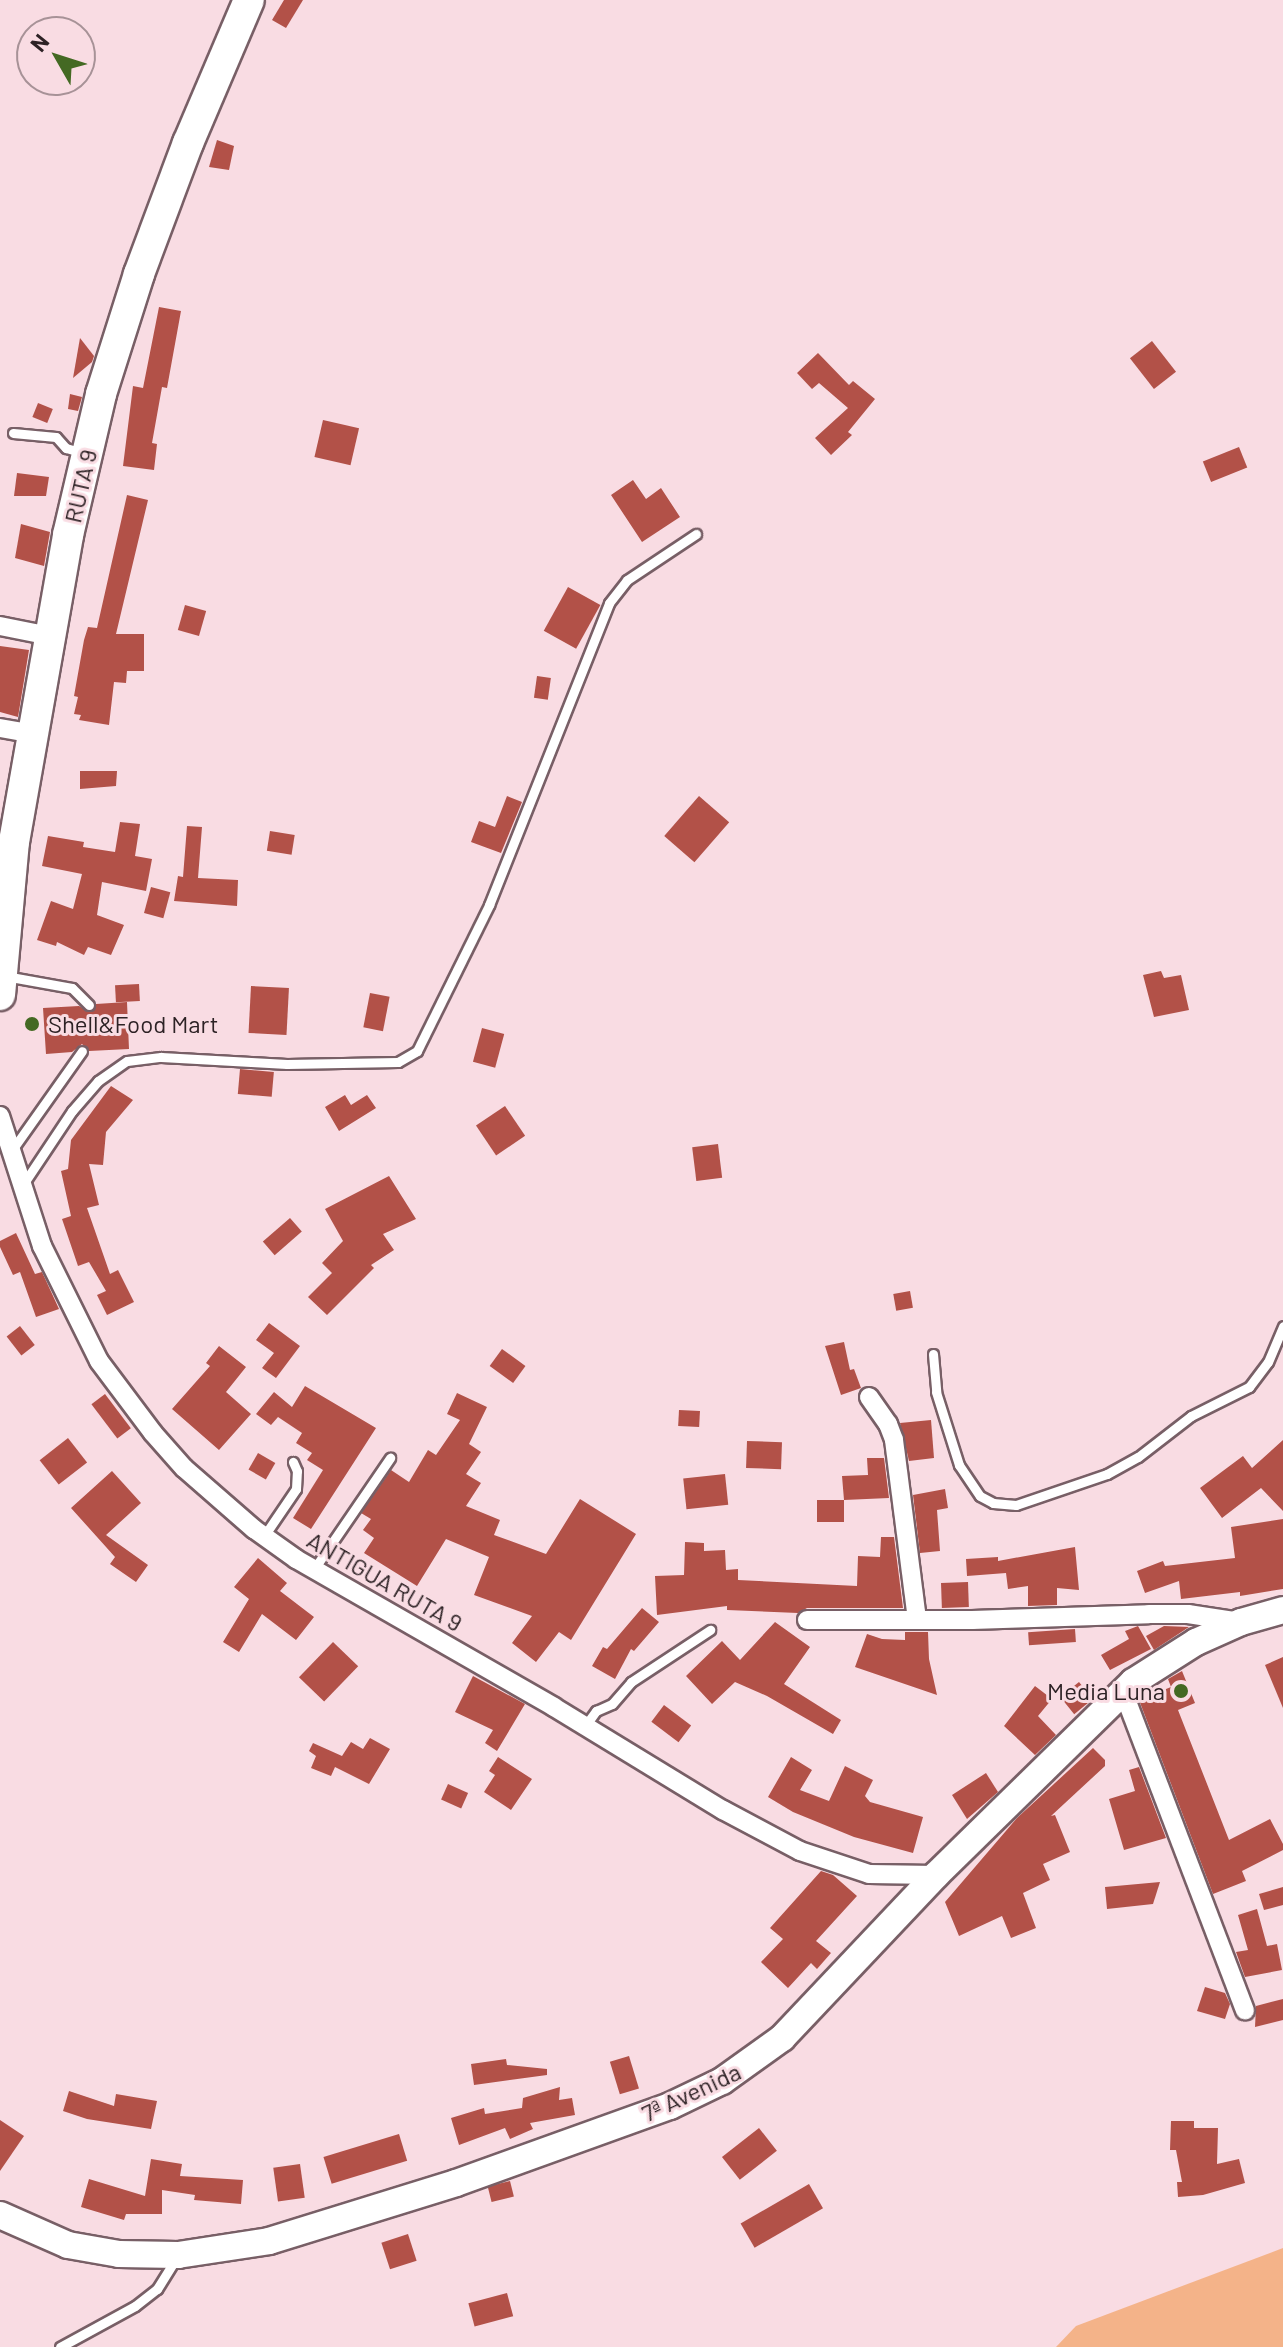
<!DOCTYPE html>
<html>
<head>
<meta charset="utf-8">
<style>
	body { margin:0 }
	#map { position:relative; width:1283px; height:2347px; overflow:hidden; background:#f9dce3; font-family:Barlow,sans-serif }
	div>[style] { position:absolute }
	.green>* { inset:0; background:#f4b389 }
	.building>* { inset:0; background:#b25148; transform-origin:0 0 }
	.roads { filter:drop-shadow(2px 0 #785f66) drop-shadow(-2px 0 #785f66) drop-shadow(0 2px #785f66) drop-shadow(0 -2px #785f66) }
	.lane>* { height:9px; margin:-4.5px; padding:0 4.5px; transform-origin:4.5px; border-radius:4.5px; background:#fff }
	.street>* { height:18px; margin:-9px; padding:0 9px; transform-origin:9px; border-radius:9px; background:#fff }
	.secondary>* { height:26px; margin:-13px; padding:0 13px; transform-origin:13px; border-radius:13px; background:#fff }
	.primary>* { height:30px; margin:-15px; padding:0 15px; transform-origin:15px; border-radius:15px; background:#fff }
	.dots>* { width:22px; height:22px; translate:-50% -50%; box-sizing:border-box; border:4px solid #f9dce3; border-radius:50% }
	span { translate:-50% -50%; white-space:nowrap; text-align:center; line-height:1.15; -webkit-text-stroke:6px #f9dce3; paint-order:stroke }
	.street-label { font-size:24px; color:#2d2225 }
	.poi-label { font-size:24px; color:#2d2225 }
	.left { translate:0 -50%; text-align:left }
	.right { translate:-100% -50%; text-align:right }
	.north { position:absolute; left:16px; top:16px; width:80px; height:80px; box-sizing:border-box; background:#f9dce3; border:2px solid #a79297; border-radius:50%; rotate:309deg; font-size:22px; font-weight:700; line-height:32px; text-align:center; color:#2d2225 }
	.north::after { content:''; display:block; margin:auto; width:28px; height:36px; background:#446923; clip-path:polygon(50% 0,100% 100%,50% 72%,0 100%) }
</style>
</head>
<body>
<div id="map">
	<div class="green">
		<div style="clip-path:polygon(1283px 2248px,1283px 2347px,1056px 2347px,1076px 2326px)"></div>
	</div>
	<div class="building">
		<div style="clip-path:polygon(284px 0,303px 0,286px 28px,272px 20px)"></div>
		<div style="clip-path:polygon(217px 140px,234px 146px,229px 170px,209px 167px)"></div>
		<div style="clip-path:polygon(159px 307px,181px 311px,167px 388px,162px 387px,152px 443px,157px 444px,154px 470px,123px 466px,133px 386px,143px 388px)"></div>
		<div style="clip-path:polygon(80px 338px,94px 356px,92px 362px,73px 378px)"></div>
		<div style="left:1152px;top:341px;width:39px;height:28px;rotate:52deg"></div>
		<div style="clip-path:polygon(818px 353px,849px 385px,853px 381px,875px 399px,848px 432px,852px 435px,831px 455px,815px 438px,848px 408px,819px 383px,812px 389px,797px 373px)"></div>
		<div style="clip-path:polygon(70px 394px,82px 397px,78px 411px,68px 409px)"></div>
		<div style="left:38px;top:403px;width:16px;height:15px;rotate:22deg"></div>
		<div style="left:323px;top:420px;width:37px;height:38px;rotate:13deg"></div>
		<div style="left:1239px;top:447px;width:22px;height:39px;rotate:68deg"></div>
		<div style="clip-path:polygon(17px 473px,49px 477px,46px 496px,14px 496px)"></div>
		<div style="clip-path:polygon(633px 480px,646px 499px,661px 488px,680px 517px,642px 542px,611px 495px)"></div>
		<div style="clip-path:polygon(127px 495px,148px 500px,116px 634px,144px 634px,144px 671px,127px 671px,126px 683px,114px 682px,109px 725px,79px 720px,81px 715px,74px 714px,78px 697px,74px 696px,84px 640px,88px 627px,97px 628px)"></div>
		<div style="clip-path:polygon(21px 524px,50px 532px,44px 566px,15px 558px)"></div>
		<div style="left:568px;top:587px;width:37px;height:50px;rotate:29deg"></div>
		<div style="left:185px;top:605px;width:22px;height:26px;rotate:16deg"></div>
		<div style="clip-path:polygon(0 646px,29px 650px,18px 717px,0 712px)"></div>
		<div style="left:537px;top:676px;width:14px;height:22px;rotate:8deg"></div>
		<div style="clip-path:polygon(80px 771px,117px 771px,116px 786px,80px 789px)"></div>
		<div style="clip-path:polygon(507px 796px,522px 802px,501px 853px,471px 842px,479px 821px,495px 827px)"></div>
		<div style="left:699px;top:796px;width:40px;height:53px;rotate:41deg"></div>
		<div style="clip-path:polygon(120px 822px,140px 824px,135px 856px,152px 859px,146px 891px,102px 882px,97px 915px,124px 925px,111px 955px,88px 947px,84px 955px,57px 942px,56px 946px,37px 940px,51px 901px,73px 909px,82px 874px,42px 866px,48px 836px,84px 842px,83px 847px,115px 852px)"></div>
		<div style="clip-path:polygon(187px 826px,202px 827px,198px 878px,238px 880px,237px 906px,174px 901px,178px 876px,183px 877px)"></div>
		<div style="left:270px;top:831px;width:25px;height:20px;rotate:9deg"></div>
		<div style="left:151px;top:887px;width:20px;height:27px;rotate:15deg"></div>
		<div style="clip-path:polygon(1161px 971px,1164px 978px,1181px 975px,1189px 1010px,1154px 1017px,1143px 975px)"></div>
		<div style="left:139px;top:984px;width:17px;height:24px;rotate:87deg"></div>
		<div style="left:251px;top:986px;width:38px;height:47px;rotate:3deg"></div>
		<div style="left:370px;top:993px;width:20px;height:35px;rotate:11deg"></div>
		<div style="clip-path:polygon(127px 1002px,129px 1049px,89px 1051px,82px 1044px,72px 1052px,46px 1054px,43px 1008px,79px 1006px,90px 1012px,96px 1004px)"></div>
		<div style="left:482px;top:1028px;width:23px;height:35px;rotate:15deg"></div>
		<div style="left:240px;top:1069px;width:34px;height:25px;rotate:5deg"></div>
		<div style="clip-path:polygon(111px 1086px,133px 1100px,106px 1132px,103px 1165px,89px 1164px,99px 1205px,87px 1208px,110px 1274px,118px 1270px,134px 1302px,107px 1315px,97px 1295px,106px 1291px,89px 1262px,78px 1266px,62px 1219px,71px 1216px,61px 1171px,68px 1169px,71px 1140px)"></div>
		<div style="clip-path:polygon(345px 1095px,351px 1105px,367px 1095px,376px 1108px,339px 1131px,325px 1107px)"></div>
		<div style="left:505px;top:1106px;width:36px;height:35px;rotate:56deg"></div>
		<div style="left:718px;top:1144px;width:34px;height:26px;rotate:83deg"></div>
		<div style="clip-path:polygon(389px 1176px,416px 1219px,383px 1234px,394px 1250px,371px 1265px,374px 1268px,327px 1315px,308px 1297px,332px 1273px,322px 1263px,343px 1241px,325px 1209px)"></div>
		<div style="left:290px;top:1218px;width:18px;height:36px;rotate:49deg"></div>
		<div style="clip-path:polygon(16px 1233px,35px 1274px,42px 1272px,59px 1309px,36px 1317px,20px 1272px,13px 1275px,0 1247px,0 1241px)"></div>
		<div style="left:910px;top:1291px;width:17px;height:17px;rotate:80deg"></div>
		<div style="clip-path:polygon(269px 1323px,300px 1346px,276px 1378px,262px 1368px,274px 1353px,256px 1340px)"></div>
		<div style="left:20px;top:1326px;width:24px;height:17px;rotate:52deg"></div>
		<div style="clip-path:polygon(844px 1342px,850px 1370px,854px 1369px,861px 1388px,841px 1395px,825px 1346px)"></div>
		<div style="clip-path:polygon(219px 1346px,246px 1367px,226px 1392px,251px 1414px,219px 1450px,172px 1409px,210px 1366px,206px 1363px)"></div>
		<div style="left:502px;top:1349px;width:29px;height:21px;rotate:36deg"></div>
		<div style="clip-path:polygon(305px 1386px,376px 1428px,311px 1529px,293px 1518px,323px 1470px,307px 1460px,312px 1453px,296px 1443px,302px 1433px,278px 1417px,271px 1425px,256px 1414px,274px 1392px,292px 1407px)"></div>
		<div style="clip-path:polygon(457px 1393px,487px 1407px,469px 1444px,481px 1452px,466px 1474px,481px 1483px,466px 1506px,500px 1520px,494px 1535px,546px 1554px,580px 1499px,636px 1534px,571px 1640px,559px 1632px,536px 1662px,512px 1643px,532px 1616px,474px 1595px,489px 1557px,446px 1539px,417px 1586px,364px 1553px,374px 1538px,363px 1530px,371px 1519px,361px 1513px,391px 1470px,409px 1482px,428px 1450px,436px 1455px,460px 1420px,447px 1414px)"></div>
		<div style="left:105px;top:1394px;width:43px;height:17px;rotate:53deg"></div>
		<div style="left:679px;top:1410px;width:21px;height:16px;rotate:3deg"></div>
		<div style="clip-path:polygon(931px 1420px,934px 1458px,909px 1461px,900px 1423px)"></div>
		<div style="left:68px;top:1438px;width:31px;height:36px;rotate:52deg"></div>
		<div style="clip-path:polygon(1283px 1440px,1283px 1511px,1261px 1488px,1222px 1518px,1200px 1488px,1243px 1456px,1252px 1468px)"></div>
		<div style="left:747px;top:1441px;width:35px;height:27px;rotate:2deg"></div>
		<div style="left:258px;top:1453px;width:20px;height:19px;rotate:30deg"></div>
		<div style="clip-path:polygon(867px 1458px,884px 1458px,889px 1498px,844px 1500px,842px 1476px,868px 1475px)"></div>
		<div style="clip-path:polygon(112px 1471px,141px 1503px,106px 1535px,148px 1565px,136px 1582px,110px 1564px,115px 1557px,71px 1508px)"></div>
		<div style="left:725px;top:1474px;width:31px;height:42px;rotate:84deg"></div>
		<div style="clip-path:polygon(945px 1489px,948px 1508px,937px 1510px,940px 1551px,920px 1553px,913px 1495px)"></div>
		<div style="left:817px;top:1500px;width:27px;height:22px"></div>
		<div style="clip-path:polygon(1283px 1519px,1283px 1589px,1240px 1596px,1240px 1592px,1181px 1599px,1179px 1581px,1145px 1593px,1137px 1571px,1163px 1561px,1165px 1566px,1235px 1558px,1231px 1527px)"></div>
		<div style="clip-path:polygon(881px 1537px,894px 1537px,903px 1608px,807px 1608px,798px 1613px,727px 1610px,727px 1606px,657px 1615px,655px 1576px,684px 1575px,685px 1542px,704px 1543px,704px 1551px,725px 1550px,726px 1570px,738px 1569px,738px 1580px,857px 1586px,858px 1556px,880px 1557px)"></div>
		<div style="clip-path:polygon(1075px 1547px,1079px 1590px,1057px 1588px,1057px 1605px,1028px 1606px,1028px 1586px,1008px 1589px,1006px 1573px,967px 1576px,966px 1559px,998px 1557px,998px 1561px)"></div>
		<div style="clip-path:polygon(258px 1558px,287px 1583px,280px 1591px,314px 1617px,296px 1640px,262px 1614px,239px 1652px,223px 1642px,249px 1599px,234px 1587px)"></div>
		<div style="left:968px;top:1582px;width:25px;height:27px;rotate:88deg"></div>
		<div style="clip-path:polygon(642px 1608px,659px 1622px,634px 1651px,631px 1649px,615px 1679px,592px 1666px,603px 1647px,607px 1649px)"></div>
		<div style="clip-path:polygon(775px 1622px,810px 1647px,784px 1684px,841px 1720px,833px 1734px,767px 1696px,735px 1682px,712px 1704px,686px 1676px,722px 1641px,740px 1660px)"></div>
		<div style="clip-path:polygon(1138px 1626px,1151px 1649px,1110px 1670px,1101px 1655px,1129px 1639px,1125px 1631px)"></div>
		<div style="clip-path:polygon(1164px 1626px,1189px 1627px,1154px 1650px,1146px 1636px)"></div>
		<div style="left:1075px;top:1629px;width:13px;height:47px;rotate:86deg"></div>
		<div style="clip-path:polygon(905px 1632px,928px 1632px,929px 1659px,937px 1695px,855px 1667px,867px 1634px,882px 1639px,905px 1640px)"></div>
		<div style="left:333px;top:1642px;width:35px;height:49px;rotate:44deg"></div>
		<div style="clip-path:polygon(1283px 1657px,1283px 1708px,1265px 1665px)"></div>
		<div style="clip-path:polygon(1182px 1671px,1195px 1703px,1178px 1710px,1229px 1840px,1270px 1819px,1283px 1844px,1283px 1850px,1242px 1871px,1246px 1881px,1213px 1894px,1139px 1700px,1171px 1687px,1168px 1679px)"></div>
		<div style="clip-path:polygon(473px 1676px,525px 1704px,497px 1751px,485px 1743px,493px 1730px,455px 1712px)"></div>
		<div style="left:1079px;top:1682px;width:22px;height:24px;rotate:51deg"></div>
		<div style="clip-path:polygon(1035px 1686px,1052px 1699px,1038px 1716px,1056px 1735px,1035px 1755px,1004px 1726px)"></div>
		<div style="left:664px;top:1705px;width:34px;height:21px;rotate:37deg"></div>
		<div style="clip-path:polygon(370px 1738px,390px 1749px,369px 1784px,335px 1767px,331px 1776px,311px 1768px,316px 1756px,309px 1751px,313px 1743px,342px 1756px,351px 1742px,363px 1749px)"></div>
		<div style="clip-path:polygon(1093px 1748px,1105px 1760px,1105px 1766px,1051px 1816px,1055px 1815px,1070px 1852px,1043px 1864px,1050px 1880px,1023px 1893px,1036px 1928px,1011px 1938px,1002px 1916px,959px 1936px,945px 1902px,1017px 1818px)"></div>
		<div style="clip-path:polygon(498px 1757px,532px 1779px,511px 1810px,484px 1792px,495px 1775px,489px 1771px)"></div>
		<div style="clip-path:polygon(791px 1757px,812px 1770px,800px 1790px,829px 1801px,845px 1766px,873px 1780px,865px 1796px,870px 1802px,923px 1817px,913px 1853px,854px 1837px,793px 1812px,768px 1797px)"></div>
		<div style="clip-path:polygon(1139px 1767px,1166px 1838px,1124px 1850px,1109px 1799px,1135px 1791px,1129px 1770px)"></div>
		<div style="clip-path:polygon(986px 1773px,998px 1792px,967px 1819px,952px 1795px)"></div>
		<div style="left:448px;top:1784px;width:22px;height:17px;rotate:24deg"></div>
		<div style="clip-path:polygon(821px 1871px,833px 1875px,857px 1896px,816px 1941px,831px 1953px,817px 1969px,811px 1963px,788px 1988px,761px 1962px,783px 1939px,770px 1928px)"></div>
		<div style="clip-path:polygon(1160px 1882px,1153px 1904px,1107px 1909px,1105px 1887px)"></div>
		<div style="clip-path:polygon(1283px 1887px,1283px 1905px,1264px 1910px,1259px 1894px)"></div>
		<div style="clip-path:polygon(1257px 1909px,1267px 1946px,1277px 1944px,1282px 1970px,1245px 1977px,1236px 1952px,1248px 1950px,1238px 1915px)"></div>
		<div style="clip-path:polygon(1205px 1987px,1225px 1993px,1230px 2004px,1225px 2019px,1197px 2011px)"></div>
		<div style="clip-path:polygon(1283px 1999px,1283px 2020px,1255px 2027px,1256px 2006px)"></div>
		<div style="left:629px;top:2056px;width:34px;height:20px;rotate:73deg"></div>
		<div style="clip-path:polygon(506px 2059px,507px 2065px,547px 2069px,547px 2075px,474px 2085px,471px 2064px)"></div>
		<div style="clip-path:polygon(560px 2087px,559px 2100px,572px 2098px,575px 2115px,530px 2123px,533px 2129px,510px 2139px,505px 2128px,459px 2145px,451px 2118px,484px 2108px,485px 2114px,522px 2108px,523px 2098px)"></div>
		<div style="clip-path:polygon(69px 2091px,114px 2106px,116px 2094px,157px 2101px,151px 2129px,87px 2119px,63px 2111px)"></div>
		<div style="clip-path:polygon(0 2120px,24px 2136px,0 2171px)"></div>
		<div style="clip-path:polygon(1171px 2121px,1194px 2121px,1194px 2128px,1218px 2128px,1217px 2164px,1239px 2159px,1245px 2183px,1203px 2195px,1178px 2197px,1177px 2182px,1182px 2182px,1176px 2150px,1170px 2150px)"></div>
		<div style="left:759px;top:2128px;width:29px;height:47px;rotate:52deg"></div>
		<div style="left:399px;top:2134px;width:28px;height:79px;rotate:73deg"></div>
		<div style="clip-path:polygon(151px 2159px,182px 2164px,180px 2176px,243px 2180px,241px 2204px,194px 2200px,195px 2195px,162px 2190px,162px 2214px,126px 2214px,124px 2220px,81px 2207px,89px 2179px,145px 2196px)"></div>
		<div style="left:300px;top:2164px;width:34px;height:27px;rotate:82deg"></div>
		<div style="left:510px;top:2181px;width:16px;height:23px;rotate:76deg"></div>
		<div style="left:809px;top:2184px;width:28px;height:79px;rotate:60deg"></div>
		<div style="left:408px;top:2234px;width:28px;height:28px;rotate:72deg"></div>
		<div style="left:507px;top:2293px;width:24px;height:40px;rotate:75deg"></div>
	</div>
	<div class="roads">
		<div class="lane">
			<div style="left:13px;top:433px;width:43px;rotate:5.3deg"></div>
			<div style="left:56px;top:437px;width:15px;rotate:48deg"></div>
			<div style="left:66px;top:448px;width:19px;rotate:16deg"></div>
			<div style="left:5px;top:976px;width:68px;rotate:10.2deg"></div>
			<div style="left:72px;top:988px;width:24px;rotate:45deg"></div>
			<div style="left:12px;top:1150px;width:121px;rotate:-54.7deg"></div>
			<div style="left:24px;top:1183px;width:87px;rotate:-56.3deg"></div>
			<div style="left:72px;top:1111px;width:40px;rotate:-49deg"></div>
			<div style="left:98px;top:1081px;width:35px;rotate:-35deg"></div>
			<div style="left:127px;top:1061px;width:34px;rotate:-7deg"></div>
			<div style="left:161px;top:1057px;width:126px;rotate:3.2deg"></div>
			<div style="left:287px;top:1064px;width:111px;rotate:-1deg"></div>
			<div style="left:398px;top:1062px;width:22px;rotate:-30deg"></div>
			<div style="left:417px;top:1051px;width:163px;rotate:-63.7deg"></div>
			<div style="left:489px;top:905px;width:325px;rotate:-68.3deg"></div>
			<div style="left:609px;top:603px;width:29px;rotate:-52deg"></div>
			<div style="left:627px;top:580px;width:83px;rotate:-33.7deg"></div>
			<div style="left:933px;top:1354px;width:38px;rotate:85deg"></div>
			<div style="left:936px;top:1392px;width:77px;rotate:72.5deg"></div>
			<div style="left:959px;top:1465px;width:37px;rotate:56deg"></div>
			<div style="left:980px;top:1496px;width:15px;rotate:28deg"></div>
			<div style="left:993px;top:1503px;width:23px;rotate:5deg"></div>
			<div style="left:1016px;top:1505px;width:96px;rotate:-18.8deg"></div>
			<div style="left:1107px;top:1474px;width:35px;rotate:-29deg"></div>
			<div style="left:1138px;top:1457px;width:67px;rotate:-37.7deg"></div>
			<div style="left:1191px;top:1416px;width:65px;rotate:-26.6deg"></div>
			<div style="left:1249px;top:1387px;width:31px;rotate:-53deg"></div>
			<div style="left:1268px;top:1362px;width:39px;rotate:-67deg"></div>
			<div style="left:264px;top:1536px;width:57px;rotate:-55.8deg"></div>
			<div style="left:296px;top:1489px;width:18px;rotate:-87deg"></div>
			<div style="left:297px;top:1471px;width:10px;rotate:-114deg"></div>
			<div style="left:314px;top:1569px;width:135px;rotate:-55.6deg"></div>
			<div style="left:585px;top:1726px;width:19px;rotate:-54deg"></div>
			<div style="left:596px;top:1711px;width:17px;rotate:-24deg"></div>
			<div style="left:612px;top:1704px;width:29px;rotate:-49deg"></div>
			<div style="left:631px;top:1682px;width:95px;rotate:-33.4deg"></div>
			<div style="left:60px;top:2347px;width:85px;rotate:-28.7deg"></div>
			<div style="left:135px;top:2306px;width:28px;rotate:-38deg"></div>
			<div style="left:157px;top:2289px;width:36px;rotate:-58deg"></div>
		</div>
		<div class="street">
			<div style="left:0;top:626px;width:51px;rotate:11.3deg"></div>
			<div style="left:0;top:728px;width:34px;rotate:10deg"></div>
			<div style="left:0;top:1116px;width:137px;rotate:72.1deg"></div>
			<div style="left:42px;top:1246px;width:128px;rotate:63.6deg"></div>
			<div style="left:99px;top:1361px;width:90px;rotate:53.1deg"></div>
			<div style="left:153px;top:1433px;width:47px;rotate:48.5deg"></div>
			<div style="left:184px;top:1468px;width:93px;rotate:41.1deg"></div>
			<div style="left:254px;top:1529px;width:52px;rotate:35.5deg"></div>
			<div style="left:296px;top:1559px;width:297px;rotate:29.8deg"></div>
			<div style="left:554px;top:1707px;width:198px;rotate:31.4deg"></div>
			<div style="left:723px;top:1810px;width:87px;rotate:28deg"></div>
			<div style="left:800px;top:1851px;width:73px;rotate:18.4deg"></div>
			<div style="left:869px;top:1874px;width:67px;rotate:0.9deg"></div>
			<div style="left:869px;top:1397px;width:33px;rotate:55deg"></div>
			<div style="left:888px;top:1424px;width:17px;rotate:69deg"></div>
			<div style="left:894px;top:1440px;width:181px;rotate:82.7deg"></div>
			<div style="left:807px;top:1620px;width:165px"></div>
			<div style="left:972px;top:1620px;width:177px;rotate:-1.9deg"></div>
			<div style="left:1149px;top:1614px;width:39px"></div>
			<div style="left:1188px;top:1614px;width:53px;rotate:8.7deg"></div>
			<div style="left:1123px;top:1691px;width:342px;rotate:69.1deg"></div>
		</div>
		<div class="secondary">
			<div style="left:0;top:2215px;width:74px;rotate:23.8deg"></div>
			<div style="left:68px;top:2245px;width:52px;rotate:10deg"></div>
			<div style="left:119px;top:2254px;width:59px;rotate:1deg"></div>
			<div style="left:178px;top:2255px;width:92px;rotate:-8.7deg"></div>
			<div style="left:269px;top:2241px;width:196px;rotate:-17.2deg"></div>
			<div style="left:456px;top:2183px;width:227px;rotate:-19.8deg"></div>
			<div style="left:670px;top:2106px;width:58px;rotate:-25.7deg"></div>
			<div style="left:722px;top:2081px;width:74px;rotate:-35.6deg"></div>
			<div style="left:782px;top:2038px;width:224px;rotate:-46.6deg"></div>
			<div style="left:936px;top:1875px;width:276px;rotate:-44.4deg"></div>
			<div style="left:1133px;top:1682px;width:75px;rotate:-32.4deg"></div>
			<div style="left:1196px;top:1642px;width:49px;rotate:-24deg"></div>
			<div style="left:1241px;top:1622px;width:44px;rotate:-15.9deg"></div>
		</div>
		<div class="primary">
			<div style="left:0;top:995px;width:154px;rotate:-84.8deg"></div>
			<div style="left:14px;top:842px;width:312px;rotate:-80deg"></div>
			<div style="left:68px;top:535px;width:145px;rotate:-76.8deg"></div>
			<div style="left:101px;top:394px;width:126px;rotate:-72.4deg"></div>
			<div style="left:139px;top:274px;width:140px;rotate:-69.5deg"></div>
			<div style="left:188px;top:143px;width:155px;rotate:-66.9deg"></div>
		</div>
	</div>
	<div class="dots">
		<div style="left:32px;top:1024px;background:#446923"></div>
		<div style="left:1181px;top:1691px;background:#446923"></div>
	</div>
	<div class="street-label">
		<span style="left:80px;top:486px;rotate:-77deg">RUTA 9</span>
		<span style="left:385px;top:1581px;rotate:30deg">ANTIGUA RUTA 9</span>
		<span style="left:691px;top:2092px;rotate:-25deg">7ª Avenida</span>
	</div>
	<div class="poi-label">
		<span class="left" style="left:48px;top:1024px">Shell&amp;Food Mart</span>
		<span class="right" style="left:1165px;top:1691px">Media Luna</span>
	</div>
	<div class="north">N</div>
</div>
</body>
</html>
